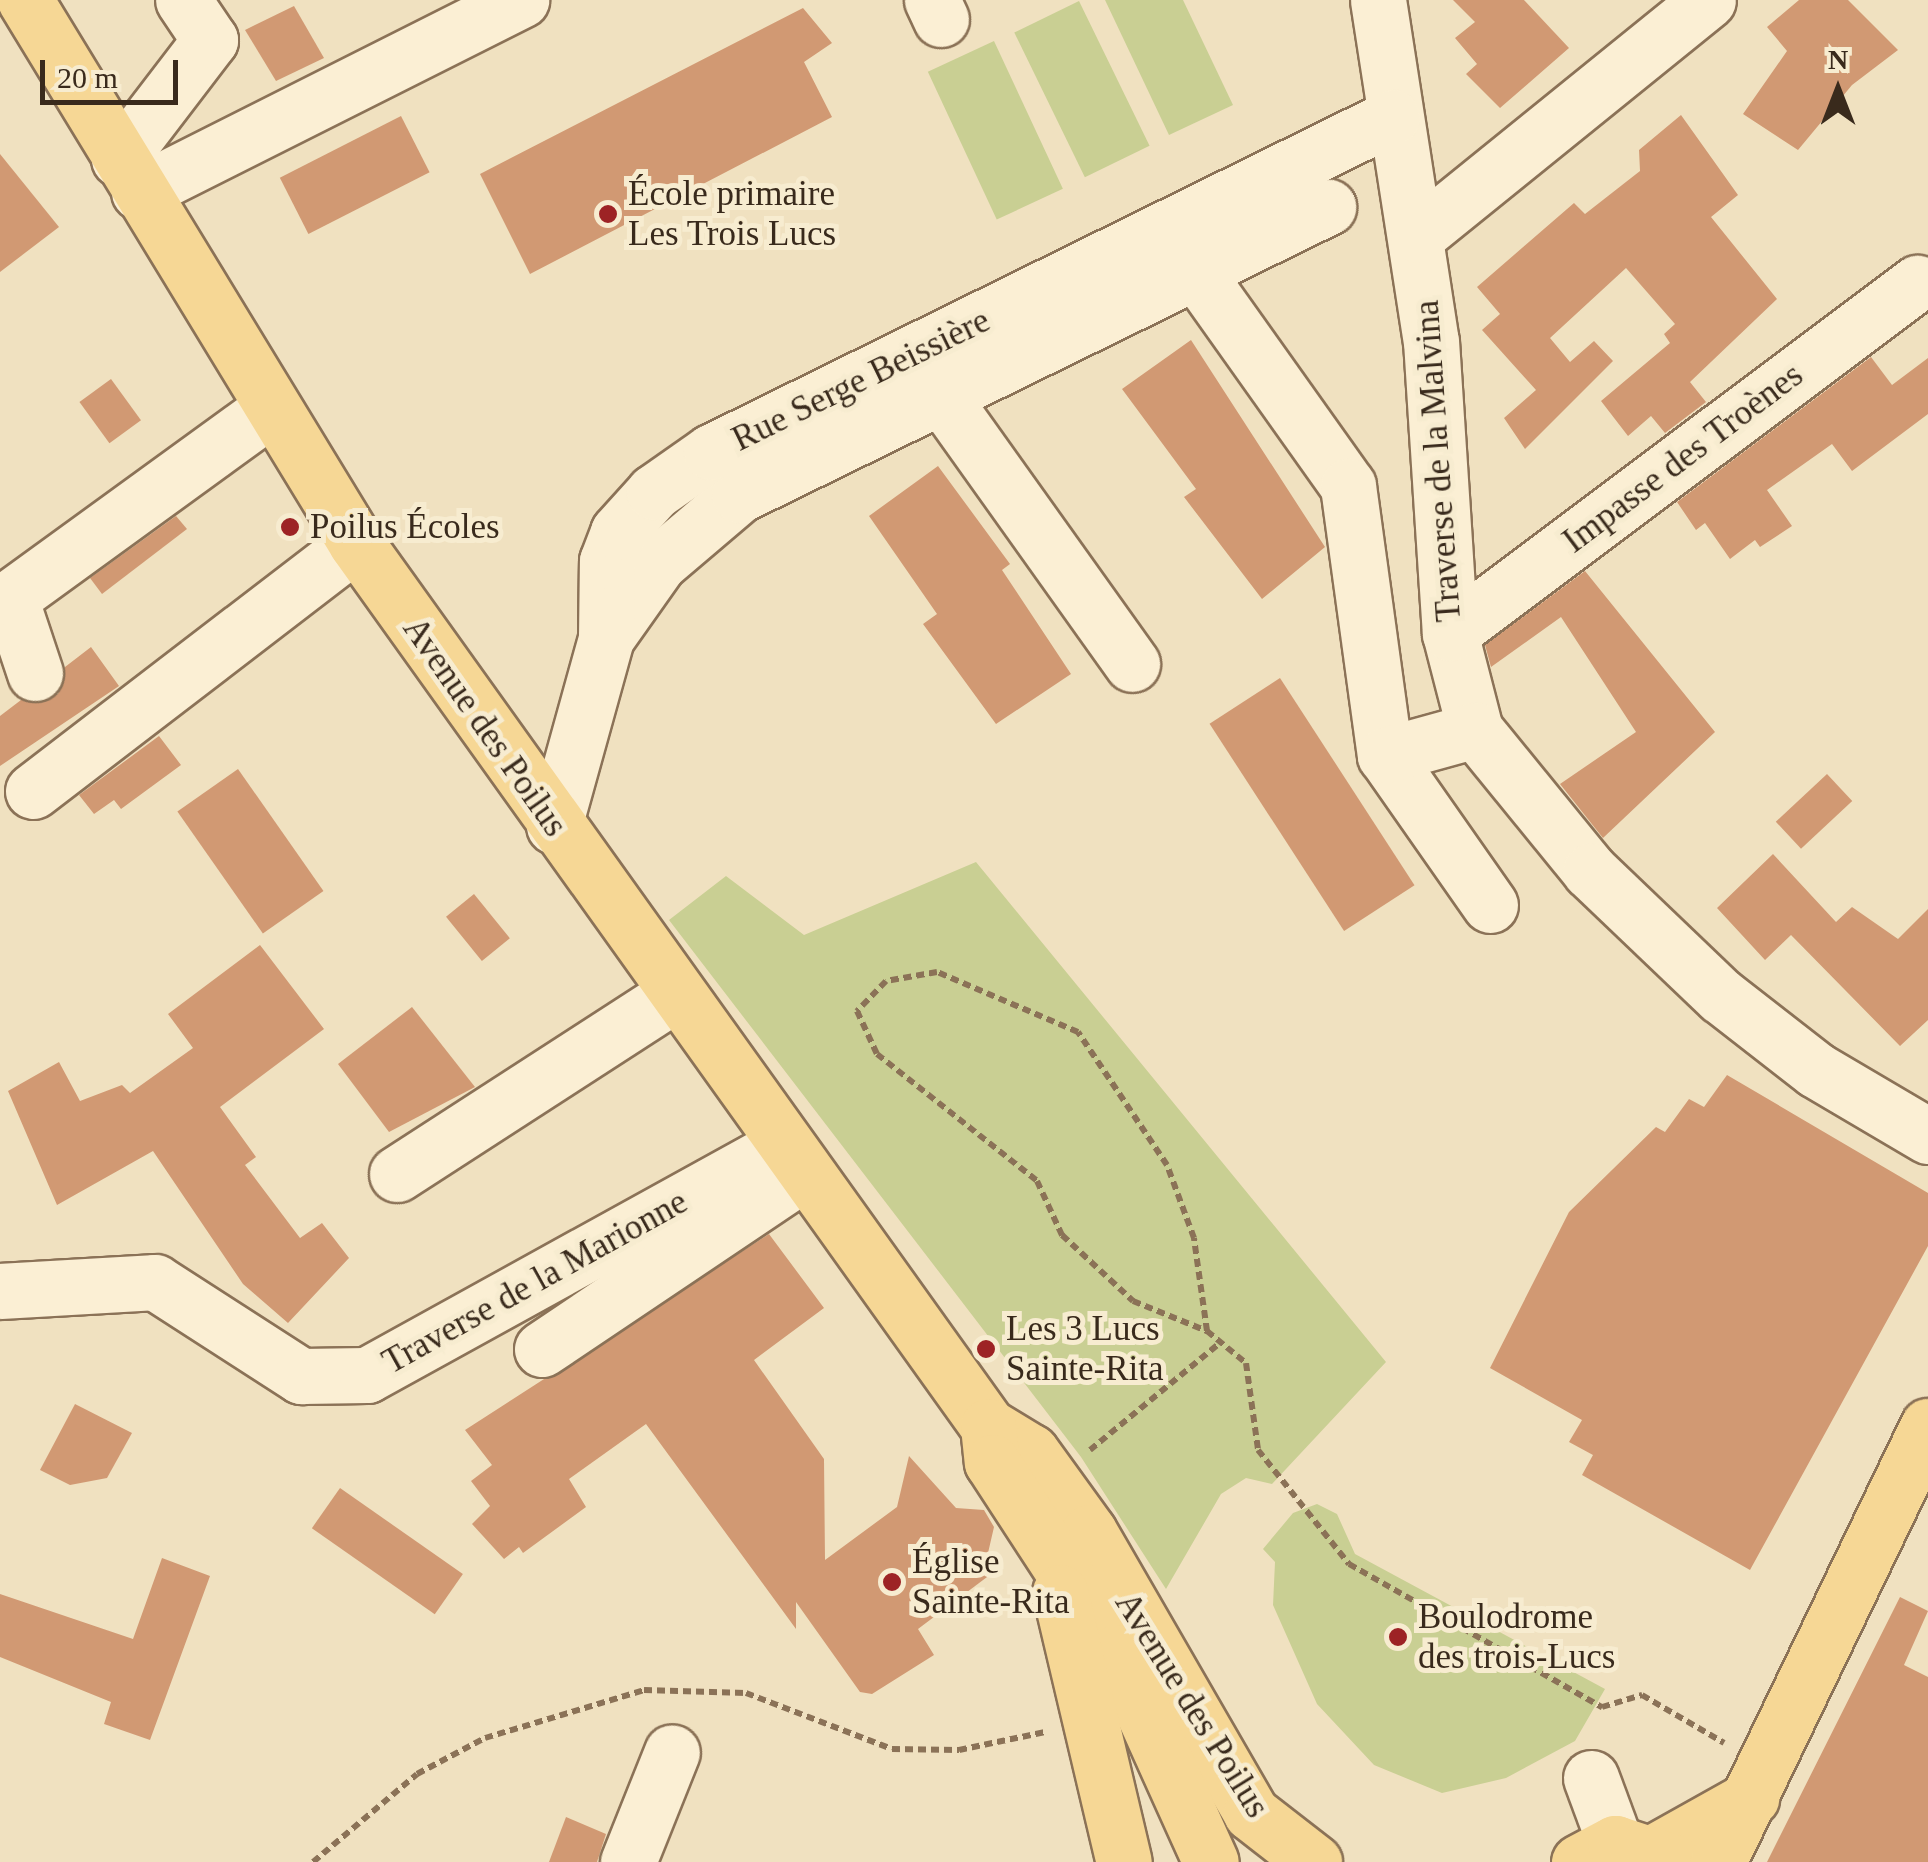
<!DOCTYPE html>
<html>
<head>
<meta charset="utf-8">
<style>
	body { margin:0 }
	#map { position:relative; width:1928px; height:1862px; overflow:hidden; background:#f0e1c0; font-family:"Times New Roman",serif }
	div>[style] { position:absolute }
	.green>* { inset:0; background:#c9cf93; transform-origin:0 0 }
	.building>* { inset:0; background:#d19973; transform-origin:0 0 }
	.path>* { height:6px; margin-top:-3px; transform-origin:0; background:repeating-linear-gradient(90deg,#8b7257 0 8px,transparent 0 13px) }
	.roads { filter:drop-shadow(2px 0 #8b7257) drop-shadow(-2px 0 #8b7257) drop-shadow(0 2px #8b7257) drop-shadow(0 -2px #8b7257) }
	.minor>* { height:55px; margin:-27.5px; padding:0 27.5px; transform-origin:27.5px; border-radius:27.5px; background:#fbefd4 }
	.major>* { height:55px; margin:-27.5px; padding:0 27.5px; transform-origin:27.5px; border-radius:27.5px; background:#f6d795 }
	.dots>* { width:28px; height:28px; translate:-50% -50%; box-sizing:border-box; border:5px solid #f7ecd0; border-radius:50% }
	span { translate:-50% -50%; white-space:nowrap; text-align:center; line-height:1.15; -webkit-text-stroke:10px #f7ecd0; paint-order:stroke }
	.poi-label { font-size:35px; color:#392a1c }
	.left { translate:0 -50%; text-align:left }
	.street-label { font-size:35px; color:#392a1c }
	.north { position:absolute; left:1788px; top:40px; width:100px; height:100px; -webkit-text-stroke:8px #f7ecd0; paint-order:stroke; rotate:0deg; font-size:28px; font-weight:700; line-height:40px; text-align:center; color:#392a1c }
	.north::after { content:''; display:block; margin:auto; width:35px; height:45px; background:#392a1c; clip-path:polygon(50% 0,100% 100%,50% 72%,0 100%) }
	.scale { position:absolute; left:40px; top:60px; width:138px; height:45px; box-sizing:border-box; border:5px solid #392a1c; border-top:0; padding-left:12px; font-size:30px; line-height:35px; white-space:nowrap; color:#392a1c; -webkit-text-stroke:8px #f7ecd0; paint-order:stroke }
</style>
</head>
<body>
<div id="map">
	<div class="green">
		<div style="clip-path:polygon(1105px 0,1183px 0,1233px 105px,1169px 135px)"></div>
		<div style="left:1079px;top:1px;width:161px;height:72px;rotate:64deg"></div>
		<div style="left:994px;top:41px;width:163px;height:73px;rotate:65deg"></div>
		<div style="clip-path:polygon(976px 862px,1386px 1362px,1272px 1484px,1246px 1478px,1221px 1494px,1166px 1589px,1081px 1457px,669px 920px,726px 876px,804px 935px)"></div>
		<div style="clip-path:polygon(1317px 1504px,1337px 1514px,1355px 1554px,1605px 1689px,1575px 1741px,1506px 1778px,1442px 1793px,1374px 1765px,1317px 1704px,1273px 1605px,1275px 1562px,1263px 1549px,1293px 1513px)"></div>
	</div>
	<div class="building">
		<div style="clip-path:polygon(1453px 0,1524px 0,1569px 48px,1500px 108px,1466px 74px,1477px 64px,1455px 38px,1475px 22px)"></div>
		<div style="clip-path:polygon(1799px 0,1848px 0,1898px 50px,1852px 85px,1798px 150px,1743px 114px,1787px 51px,1767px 27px)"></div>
		<div style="clip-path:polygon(294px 6px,324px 58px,276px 81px,245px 30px)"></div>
		<div style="clip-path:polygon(803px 8px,832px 43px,804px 62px,832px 117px,530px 274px,480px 174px)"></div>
		<div style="clip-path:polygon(1681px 115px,1738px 195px,1711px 217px,1777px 299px,1690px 382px,1706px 402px,1665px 433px,1651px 416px,1628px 436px,1601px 401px,1670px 343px,1664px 334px,1675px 324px,1626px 268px,1550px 338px,1570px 362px,1594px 341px,1613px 361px,1525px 449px,1504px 418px,1536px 390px,1482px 330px,1500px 314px,1477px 287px,1574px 203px,1585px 214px,1640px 171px,1639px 150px)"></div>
		<div style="left:401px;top:116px;width:63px;height:136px;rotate:63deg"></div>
		<div style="clip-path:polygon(0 154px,59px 227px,0 272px)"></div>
		<div style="clip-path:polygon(1191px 340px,1325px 547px,1262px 599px,1184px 497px,1196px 489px,1122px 389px)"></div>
		<div style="clip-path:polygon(1871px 357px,1892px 385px,1928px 358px,1928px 414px,1852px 471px,1832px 444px,1767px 490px,1792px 526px,1760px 547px,1755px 540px,1730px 559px,1705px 523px,1696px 530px,1677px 502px)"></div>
		<div style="left:111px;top:379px;width:51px;height:39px;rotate:54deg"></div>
		<div style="clip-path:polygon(938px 466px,1010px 564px,1002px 570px,1071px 674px,996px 724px,923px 624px,937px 614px,869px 516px)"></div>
		<div style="clip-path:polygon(176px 516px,187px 529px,102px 594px,90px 578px)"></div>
		<div style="clip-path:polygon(1585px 571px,1715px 732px,1603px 838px,1560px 784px,1636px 732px,1561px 617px,1491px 667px,1485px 645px)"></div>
		<div style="clip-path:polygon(91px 647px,119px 686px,0 766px,0 716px,21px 700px,58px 694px,65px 667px)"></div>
		<div style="left:1280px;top:678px;width:247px;height:84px;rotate:57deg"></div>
		<div style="clip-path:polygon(159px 736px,181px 765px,121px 809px,114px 800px,94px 814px,79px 795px)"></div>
		<div style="left:238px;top:769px;width:149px;height:74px;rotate:55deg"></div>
		<div style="left:1827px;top:774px;width:37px;height:70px;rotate:47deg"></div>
		<div style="clip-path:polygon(1773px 854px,1836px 922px,1852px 907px,1898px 939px,1928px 909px,1928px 1020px,1900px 1046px,1791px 935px,1765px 960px,1717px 908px)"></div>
		<div style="left:474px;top:894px;width:57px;height:36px;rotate:51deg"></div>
		<div style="clip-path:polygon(260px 945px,324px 1029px,220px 1107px,256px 1157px,245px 1165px,300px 1238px,322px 1223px,349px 1258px,288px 1323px,243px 1284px,153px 1151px,57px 1205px,8px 1091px,59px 1062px,80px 1101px,122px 1085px,130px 1093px,193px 1048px,168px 1014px)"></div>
		<div style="clip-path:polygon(412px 1007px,475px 1087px,389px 1132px,338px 1064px)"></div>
		<div style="clip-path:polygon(1727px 1075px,1928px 1193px,1928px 1246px,1750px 1570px,1582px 1475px,1593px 1455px,1569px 1442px,1582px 1420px,1490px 1368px,1569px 1212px,1656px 1127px,1665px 1132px,1689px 1099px,1704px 1107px)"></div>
		<div style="clip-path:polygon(769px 1234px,824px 1308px,754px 1360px,824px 1459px,825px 1560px,897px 1507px,909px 1456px,956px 1508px,984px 1510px,994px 1527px,988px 1553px,999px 1568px,918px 1629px,934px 1655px,872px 1694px,860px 1692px,796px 1602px,796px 1629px,646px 1424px,569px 1479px,586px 1507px,523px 1553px,519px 1547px,504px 1559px,472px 1524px,490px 1506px,471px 1481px,492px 1465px,465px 1430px)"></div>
		<div style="clip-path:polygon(75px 1404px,132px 1433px,107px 1478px,70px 1485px,40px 1470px)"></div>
		<div style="left:340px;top:1488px;width:150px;height:49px;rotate:35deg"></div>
		<div style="clip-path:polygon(162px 1558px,210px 1576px,150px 1740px,104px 1724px,111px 1702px,0 1657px,0 1594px,133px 1639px)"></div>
		<div style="clip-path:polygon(1900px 1597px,1928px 1611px,1904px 1665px,1928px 1677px,1928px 1862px,1767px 1862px)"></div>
		<div style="clip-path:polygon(566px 1817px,606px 1834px,597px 1862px,549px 1862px)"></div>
	</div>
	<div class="path">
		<div style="left:1207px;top:1331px;width:94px;rotate:-98deg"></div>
		<div style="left:1194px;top:1238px;width:78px;rotate:-110.3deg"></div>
		<div style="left:1167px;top:1165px;width:160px;rotate:-123.8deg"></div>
		<div style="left:1078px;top:1032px;width:153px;rotate:-156.9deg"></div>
		<div style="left:937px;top:972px;width:52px;rotate:170deg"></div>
		<div style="left:886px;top:981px;width:42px;rotate:134deg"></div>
		<div style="left:857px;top:1011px;width:47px;rotate:65.1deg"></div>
		<div style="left:877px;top:1054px;width:204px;rotate:38.4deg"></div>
		<div style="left:1037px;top:1181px;width:60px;rotate:65.2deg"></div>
		<div style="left:1062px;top:1235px;width:97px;rotate:42.9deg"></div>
		<div style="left:1133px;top:1301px;width:80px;rotate:22.1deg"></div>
		<div style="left:1207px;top:1331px;width:50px;rotate:39.4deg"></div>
		<div style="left:1246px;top:1363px;width:88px;rotate:82.1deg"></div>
		<div style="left:1258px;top:1450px;width:146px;rotate:51.4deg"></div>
		<div style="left:1349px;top:1564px;width:291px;rotate:29.5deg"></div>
		<div style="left:1602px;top:1707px;width:42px;rotate:-16.7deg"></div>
		<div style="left:1642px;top:1695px;width:95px;rotate:30.3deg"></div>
		<div style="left:1090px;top:1450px;width:168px;rotate:-39.5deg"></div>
		<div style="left:313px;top:1862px;width:136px;rotate:-40.2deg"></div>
		<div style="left:417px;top:1774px;width:77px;rotate:-27.9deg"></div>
		<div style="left:485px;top:1738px;width:166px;rotate:-16.8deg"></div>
		<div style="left:644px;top:1690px;width:102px;rotate:1.7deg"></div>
		<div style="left:746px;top:1693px;width:156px;rotate:21deg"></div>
		<div style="left:892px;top:1749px;width:67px;rotate:0.9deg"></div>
		<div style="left:959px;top:1750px;width:88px;rotate:-11.8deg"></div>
	</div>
	<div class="roads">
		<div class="minor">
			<div style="left:932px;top:0;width:21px;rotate:65deg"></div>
			<div style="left:1378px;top:0;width:345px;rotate:81.2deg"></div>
			<div style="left:1431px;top:341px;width:293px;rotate:86.3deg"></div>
			<div style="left:1450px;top:633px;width:100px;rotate:75.5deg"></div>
			<div style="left:1475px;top:730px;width:182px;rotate:50.8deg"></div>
			<div style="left:1590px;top:871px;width:181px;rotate:43.7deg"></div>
			<div style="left:1721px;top:996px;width:120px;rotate:37.9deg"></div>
			<div style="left:1816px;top:1070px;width:130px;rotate:30.5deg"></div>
			<div style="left:119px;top:159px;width:150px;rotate:-52.6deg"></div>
			<div style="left:210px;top:40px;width:48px;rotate:-124deg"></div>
			<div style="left:139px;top:192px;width:428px;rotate:-26.7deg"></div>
			<div style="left:1418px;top:235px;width:373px;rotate:-39deg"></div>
			<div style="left:1196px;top:272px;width:262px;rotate:54.6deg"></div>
			<div style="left:1348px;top:486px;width:272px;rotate:82.2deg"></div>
			<div style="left:1385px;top:755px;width:183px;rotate:55deg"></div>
			<div style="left:941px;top:396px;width:329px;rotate:54.5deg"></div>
			<div style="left:1450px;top:633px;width:584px;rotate:-36.85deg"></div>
			<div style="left:606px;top:638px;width:92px;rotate:-54.8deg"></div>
			<div style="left:659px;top:563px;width:105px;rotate:-40.4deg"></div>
			<div style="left:739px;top:495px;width:656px;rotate:-26.06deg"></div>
			<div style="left:35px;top:673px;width:79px;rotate:-108.4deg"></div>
			<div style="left:10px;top:598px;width:320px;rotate:-36deg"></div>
			<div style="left:1385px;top:755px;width:93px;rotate:-15.5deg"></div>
			<div style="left:33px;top:791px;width:407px;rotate:-37.5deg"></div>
			<div style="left:554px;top:826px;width:195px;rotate:-74.5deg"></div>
			<div style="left:606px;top:638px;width:77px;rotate:-89.3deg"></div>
			<div style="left:607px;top:561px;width:31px;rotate:-69deg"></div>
			<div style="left:618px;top:532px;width:54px;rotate:-48deg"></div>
			<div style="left:654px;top:492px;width:70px;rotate:-35.1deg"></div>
			<div style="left:711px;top:452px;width:759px;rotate:-26.19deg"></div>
			<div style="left:397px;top:1174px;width:333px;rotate:-32.9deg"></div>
			<div style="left:0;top:1291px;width:155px;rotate:-3.3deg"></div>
			<div style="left:155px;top:1282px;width:174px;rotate:32.8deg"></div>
			<div style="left:301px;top:1376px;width:66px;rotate:-0.9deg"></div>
			<div style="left:367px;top:1375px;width:478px;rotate:-28.9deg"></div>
			<div style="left:542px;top:1349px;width:317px;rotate:-33.9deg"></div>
			<div style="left:1591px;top:1778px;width:69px;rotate:69.7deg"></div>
			<div style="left:628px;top:1862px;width:118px;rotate:-68.2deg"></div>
		</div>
		<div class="major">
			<div style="left:25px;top:0;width:636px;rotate:58.63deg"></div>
			<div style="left:356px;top:543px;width:1086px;rotate:54.41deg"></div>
			<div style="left:988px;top:1426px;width:50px;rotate:31.2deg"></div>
			<div style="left:1031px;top:1452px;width:99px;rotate:54.1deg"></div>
			<div style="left:1089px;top:1532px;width:324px;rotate:60deg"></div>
			<div style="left:1251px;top:1813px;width:80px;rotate:37.9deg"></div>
			<div style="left:988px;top:1426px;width:36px;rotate:84deg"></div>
			<div style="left:992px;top:1462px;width:227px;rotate:56.9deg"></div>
			<div style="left:1116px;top:1652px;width:230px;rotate:65.7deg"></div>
			<div style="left:1060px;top:1592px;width:277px;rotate:76.7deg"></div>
			<div style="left:1658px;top:1850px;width:107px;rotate:-29.2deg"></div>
			<div style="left:1579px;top:1862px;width:41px;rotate:-27.8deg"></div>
			<div style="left:1615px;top:1843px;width:61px;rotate:18.1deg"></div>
			<div style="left:1718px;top:1862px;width:484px;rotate:-64.3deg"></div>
		</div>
	</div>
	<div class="dots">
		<div style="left:608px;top:214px;background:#9d2325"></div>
		<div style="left:290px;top:527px;background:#9d2325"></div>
		<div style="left:986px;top:1349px;background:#9d2325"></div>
		<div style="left:892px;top:1582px;background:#9d2325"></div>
		<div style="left:1398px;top:1637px;background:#9d2325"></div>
	</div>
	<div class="poi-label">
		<span class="left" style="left:628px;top:214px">École primaire<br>Les Trois Lucs</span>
		<span class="left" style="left:310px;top:527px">Poilus Écoles</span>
		<span class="left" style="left:1006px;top:1349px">Les 3 Lucs<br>Sainte-Rita</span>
		<span class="left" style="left:912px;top:1582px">Église<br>Sainte-Rita</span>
		<span class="left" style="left:1418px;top:1637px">Boulodrome<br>des trois-Lucs</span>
	</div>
	<div class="street-label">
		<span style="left:861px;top:380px;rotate:-26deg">Rue Serge Beissière</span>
		<span style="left:1683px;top:458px;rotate:-37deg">Impasse des Troènes</span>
		<span style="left:1438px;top:461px;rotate:-94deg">Traverse de la Malvina</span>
		<span style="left:485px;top:727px;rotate:55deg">Avenue des Poilus</span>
		<span style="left:535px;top:1282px;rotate:-29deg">Traverse de la Marionne</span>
		<span style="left:1192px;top:1705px;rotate:58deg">Avenue des Poilus</span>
	</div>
	<div class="north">N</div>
	<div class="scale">20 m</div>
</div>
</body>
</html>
